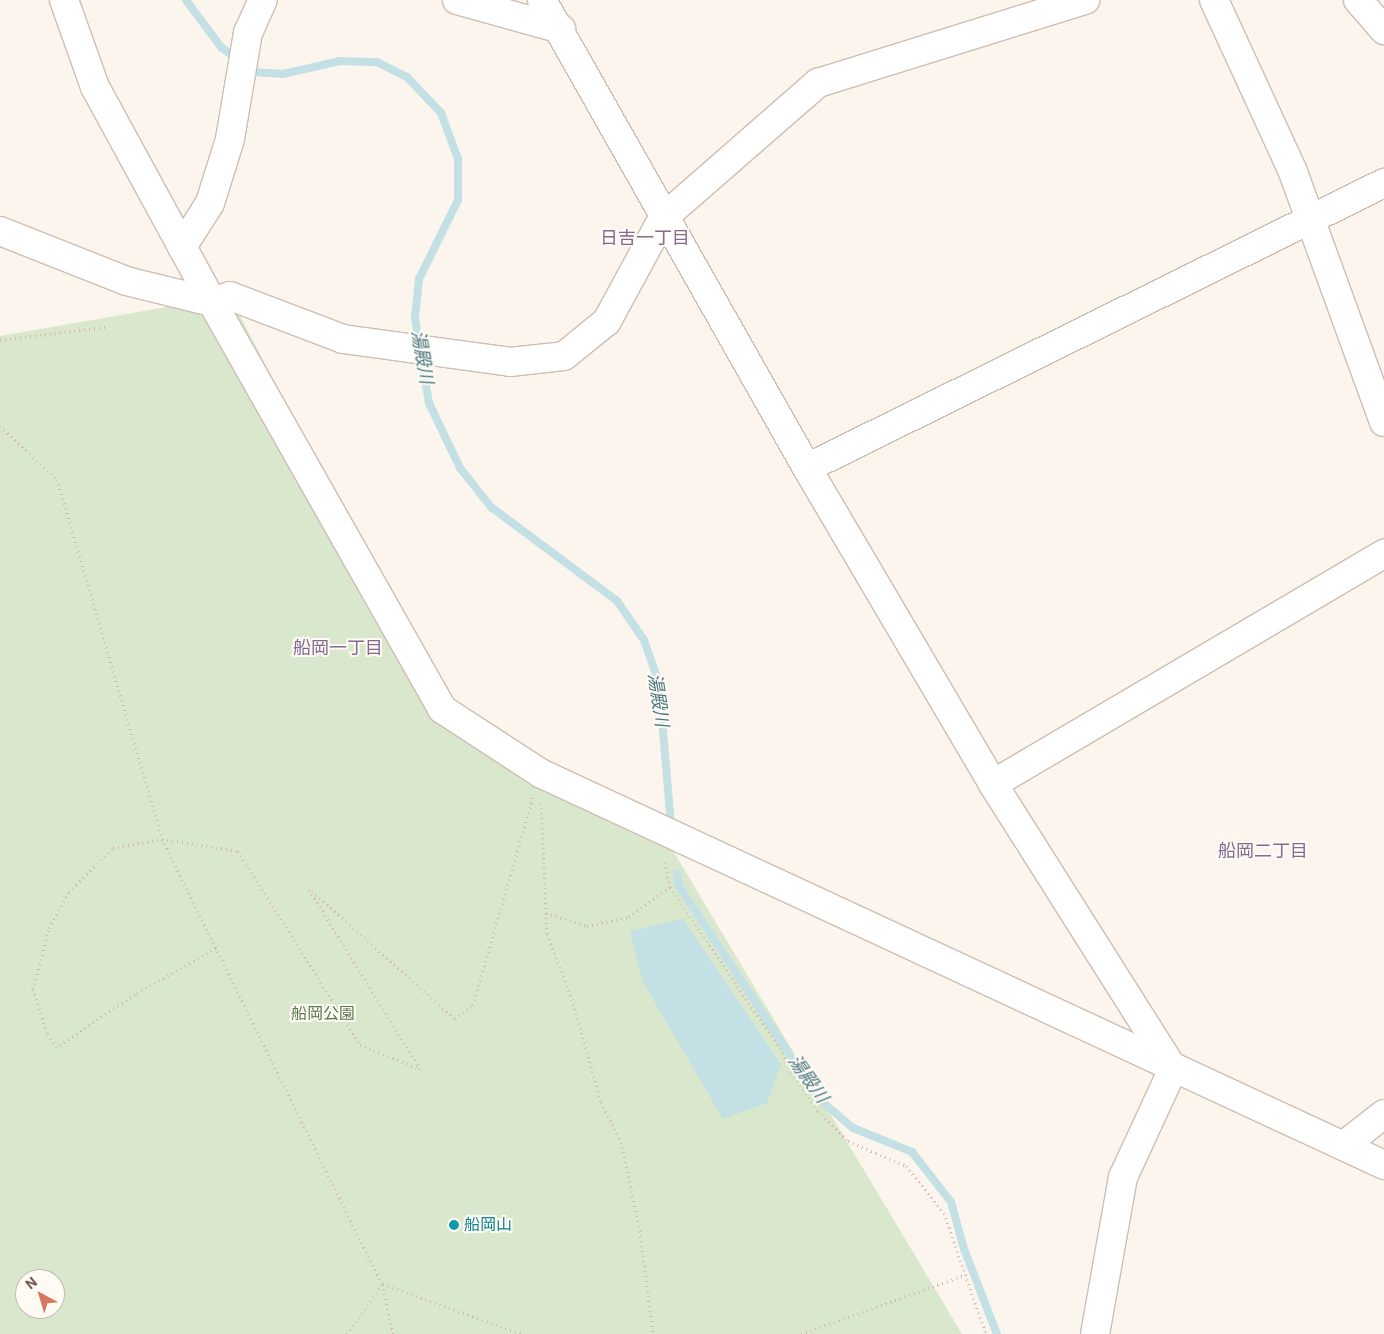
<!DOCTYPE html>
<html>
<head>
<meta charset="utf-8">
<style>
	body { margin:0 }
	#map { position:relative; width:1384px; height:1334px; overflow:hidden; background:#fbf5ed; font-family:Roboto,"Noto Sans JP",sans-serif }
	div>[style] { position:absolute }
	.green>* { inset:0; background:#d9e8cc }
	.water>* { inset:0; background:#c3e0e4 }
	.stream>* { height:8px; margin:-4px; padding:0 4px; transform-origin:4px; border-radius:4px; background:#c3e0e4 }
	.path>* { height:3px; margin-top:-1.5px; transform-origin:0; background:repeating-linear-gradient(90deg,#d4b9aa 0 1px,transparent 0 5px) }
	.roads { filter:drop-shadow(1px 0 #cdbeb3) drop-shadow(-1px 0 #cdbeb3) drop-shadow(0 1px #cdbeb3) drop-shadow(0 -1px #cdbeb3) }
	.minor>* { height:28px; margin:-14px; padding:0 14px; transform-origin:14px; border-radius:14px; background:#fff }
	.dots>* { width:14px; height:14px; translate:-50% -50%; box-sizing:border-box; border:2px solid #fefaf4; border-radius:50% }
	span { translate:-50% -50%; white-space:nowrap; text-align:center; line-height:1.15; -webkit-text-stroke:4px #fefaf4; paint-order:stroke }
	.park-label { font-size:16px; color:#5a794b }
	.culture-label { font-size:16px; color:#0d838f }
	.left { translate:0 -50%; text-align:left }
	.neighbourhood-label { font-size:18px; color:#826a90 }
	.water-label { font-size:18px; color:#49777f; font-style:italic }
	.north { position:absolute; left:15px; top:1269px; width:50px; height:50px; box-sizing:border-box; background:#fefaf4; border:1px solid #c7bbb3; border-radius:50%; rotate:321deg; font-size:14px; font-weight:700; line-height:20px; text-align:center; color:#755d51 }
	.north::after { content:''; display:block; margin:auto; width:18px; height:22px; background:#d87760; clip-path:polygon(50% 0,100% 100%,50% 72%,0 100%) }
</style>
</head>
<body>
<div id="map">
	<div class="green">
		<div style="clip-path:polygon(evenodd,230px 296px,442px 709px,660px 829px,962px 1334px,0 1334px,0 336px,230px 296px,25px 1279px,55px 1279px,55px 1309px,25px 1309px,25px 1279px)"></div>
	</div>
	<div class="water">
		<div style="clip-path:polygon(683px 919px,781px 1064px,767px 1103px,723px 1119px,643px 982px,630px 931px)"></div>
	</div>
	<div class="stream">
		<div style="left:186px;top:0;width:59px;rotate:53.3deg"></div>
		<div style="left:221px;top:47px;width:21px;rotate:37deg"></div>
		<div style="left:247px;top:67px;width:9px;rotate:36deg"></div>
		<div style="left:254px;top:72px;width:29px;rotate:4deg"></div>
		<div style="left:283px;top:74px;width:58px;rotate:-12.8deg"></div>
		<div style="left:340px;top:61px;width:37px;rotate:2deg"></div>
		<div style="left:377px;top:62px;width:34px;rotate:27deg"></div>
		<div style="left:407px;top:77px;width:50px;rotate:46.6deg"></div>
		<div style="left:441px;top:113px;width:49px;rotate:69.7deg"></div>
		<div style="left:458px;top:159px;width:41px;rotate:90deg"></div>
		<div style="left:458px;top:200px;width:88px;rotate:116.3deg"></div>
		<div style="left:419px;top:279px;width:39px;rotate:96deg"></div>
		<div style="left:415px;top:318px;width:26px;rotate:81deg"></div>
		<div style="left:421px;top:356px;width:48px;rotate:80.3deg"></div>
		<div style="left:429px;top:403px;width:72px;rotate:64.5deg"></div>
		<div style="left:460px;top:468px;width:50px;rotate:51.5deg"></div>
		<div style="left:491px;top:507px;width:157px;rotate:36.7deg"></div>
		<div style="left:617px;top:601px;width:47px;rotate:55.3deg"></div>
		<div style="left:644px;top:640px;width:46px;rotate:70.8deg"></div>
		<div style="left:659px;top:683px;width:144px;rotate:85.2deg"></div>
		<div style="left:677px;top:874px;width:12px;rotate:81deg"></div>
		<div style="left:679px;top:886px;width:255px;rotate:56.7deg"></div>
		<div style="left:819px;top:1099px;width:45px;rotate:40.5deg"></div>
		<div style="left:853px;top:1128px;width:64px;rotate:22.1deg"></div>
		<div style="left:912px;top:1152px;width:63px;rotate:52deg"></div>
		<div style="left:951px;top:1202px;width:49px;rotate:74.5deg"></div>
		<div style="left:964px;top:1249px;width:91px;rotate:68.8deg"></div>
	</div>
	<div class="path">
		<div style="left:0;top:340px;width:106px;rotate:-7.1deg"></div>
		<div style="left:0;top:426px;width:78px;rotate:42.9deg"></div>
		<div style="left:57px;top:479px;width:375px;rotate:73.7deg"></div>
		<div style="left:162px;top:839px;width:496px;rotate:63.7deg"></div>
		<div style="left:382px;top:1284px;width:51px;rotate:77.6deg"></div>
		<div style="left:541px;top:803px;width:131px;rotate:87.4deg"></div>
		<div style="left:547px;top:934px;width:70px;rotate:69deg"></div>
		<div style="left:572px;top:999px;width:107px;rotate:74.3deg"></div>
		<div style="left:601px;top:1102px;width:45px;rotate:63.4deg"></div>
		<div style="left:621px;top:1142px;width:91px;rotate:77.9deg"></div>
		<div style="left:640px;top:1231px;width:104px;rotate:82.8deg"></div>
		<div style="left:665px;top:862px;width:25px;rotate:79deg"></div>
		<div style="left:670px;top:887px;width:195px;rotate:55.7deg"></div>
		<div style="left:780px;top:1048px;width:27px;rotate:66deg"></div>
		<div style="left:791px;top:1073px;width:47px;rotate:54.6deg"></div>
		<div style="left:818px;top:1111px;width:42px;rotate:45deg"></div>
		<div style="left:848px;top:1141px;width:63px;rotate:23.3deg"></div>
		<div style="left:906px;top:1166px;width:60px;rotate:51deg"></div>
		<div style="left:944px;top:1213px;width:128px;rotate:70.9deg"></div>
		<div style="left:312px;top:891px;width:192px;rotate:41.8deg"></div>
		<div style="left:455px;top:1019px;width:23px;rotate:-38deg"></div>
		<div style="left:473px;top:1005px;width:216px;rotate:-73.9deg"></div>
		<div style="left:546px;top:913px;width:43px;rotate:17.6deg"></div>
		<div style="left:587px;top:926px;width:43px;rotate:-12.1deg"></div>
		<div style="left:629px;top:917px;width:51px;rotate:-36.2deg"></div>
		<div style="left:216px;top:948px;width:93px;rotate:150.4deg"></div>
		<div style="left:135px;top:994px;width:94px;rotate:145.8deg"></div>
		<div style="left:57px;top:1047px;width:17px;rotate:-126deg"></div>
		<div style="left:47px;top:1033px;width:46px;rotate:-107.7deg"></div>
		<div style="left:33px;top:989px;width:63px;rotate:-75.3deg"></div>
		<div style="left:49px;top:928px;width:41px;rotate:-60.9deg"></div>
		<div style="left:69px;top:892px;width:62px;rotate:-45deg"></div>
		<div style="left:113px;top:848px;width:50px;rotate:-10.4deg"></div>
		<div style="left:162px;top:839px;width:77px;rotate:9deg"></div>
		<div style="left:238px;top:851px;width:229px;rotate:57.8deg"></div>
		<div style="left:360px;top:1045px;width:65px;rotate:21.8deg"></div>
		<div style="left:420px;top:1069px;width:213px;rotate:-121.7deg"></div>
		<div style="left:383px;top:1284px;width:148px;rotate:19.8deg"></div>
		<div style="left:347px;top:1334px;width:60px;rotate:-54.5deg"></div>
		<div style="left:801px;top:1334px;width:174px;rotate:-19.8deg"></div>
	</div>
	<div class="roads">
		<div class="minor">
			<div style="left:64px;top:0;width:92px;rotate:70.4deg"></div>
			<div style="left:95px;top:87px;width:245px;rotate:61.4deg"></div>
			<div style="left:212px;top:302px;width:467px;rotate:60.5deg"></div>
			<div style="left:442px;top:709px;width:117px;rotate:33.1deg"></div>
			<div style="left:540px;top:773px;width:931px;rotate:24.91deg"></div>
			<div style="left:457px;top:0;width:108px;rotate:15.6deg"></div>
			<div style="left:542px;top:0;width:538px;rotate:60.48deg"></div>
			<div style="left:807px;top:468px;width:367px;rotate:59.5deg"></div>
			<div style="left:993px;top:784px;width:337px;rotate:57.7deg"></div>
			<div style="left:1173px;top:1069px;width:119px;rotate:114.8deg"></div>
			<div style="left:1123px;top:1177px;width:159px;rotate:100.1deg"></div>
			<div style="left:1214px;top:0;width:189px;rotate:65.3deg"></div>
			<div style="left:1293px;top:172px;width:266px;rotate:70deg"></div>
			<div style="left:1358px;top:0;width:40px;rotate:49deg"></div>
			<div style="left:0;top:231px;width:136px;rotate:21.6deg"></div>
			<div style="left:126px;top:281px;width:89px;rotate:13.7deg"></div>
			<div style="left:212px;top:302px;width:19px;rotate:-18deg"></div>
			<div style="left:230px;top:296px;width:121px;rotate:20.8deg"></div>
			<div style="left:343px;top:339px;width:169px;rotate:7.8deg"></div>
			<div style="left:510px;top:362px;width:54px;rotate:-6.3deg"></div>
			<div style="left:564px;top:356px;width:55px;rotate:-39.1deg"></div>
			<div style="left:607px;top:321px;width:117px;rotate:-61.5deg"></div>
			<div style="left:663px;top:218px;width:206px;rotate:-41.1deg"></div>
			<div style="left:818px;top:83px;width:280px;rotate:-17.3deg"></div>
			<div style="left:182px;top:247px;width:52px;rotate:-57.5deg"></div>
			<div style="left:210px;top:203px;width:67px;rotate:-72.6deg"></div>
			<div style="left:230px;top:139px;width:108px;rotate:-80.4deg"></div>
			<div style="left:248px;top:33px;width:36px;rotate:-66deg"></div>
			<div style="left:807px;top:468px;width:644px;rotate:-26.29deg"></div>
			<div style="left:993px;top:784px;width:454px;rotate:-30.5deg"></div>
			<div style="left:1343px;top:1146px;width:52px;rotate:-38deg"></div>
		</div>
	</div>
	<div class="dots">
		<div style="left:454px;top:1225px;background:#0f9aa8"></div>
	</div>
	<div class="park-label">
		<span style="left:323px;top:1014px">船岡公園</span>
	</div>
	<div class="culture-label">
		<span class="left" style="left:464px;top:1225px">船岡山</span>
	</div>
	<div class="neighbourhood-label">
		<span style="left:645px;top:238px">日吉一丁目</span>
		<span style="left:338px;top:648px">船岡一丁目</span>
		<span style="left:1263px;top:851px">船岡二丁目</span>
	</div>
	<div class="water-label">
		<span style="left:422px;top:357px;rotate:80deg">湯殿川</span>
		<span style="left:658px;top:700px;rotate:81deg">湯殿川</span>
		<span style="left:808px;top:1079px;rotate:54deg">湯殿川</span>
	</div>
	<div class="north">N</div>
</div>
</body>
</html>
